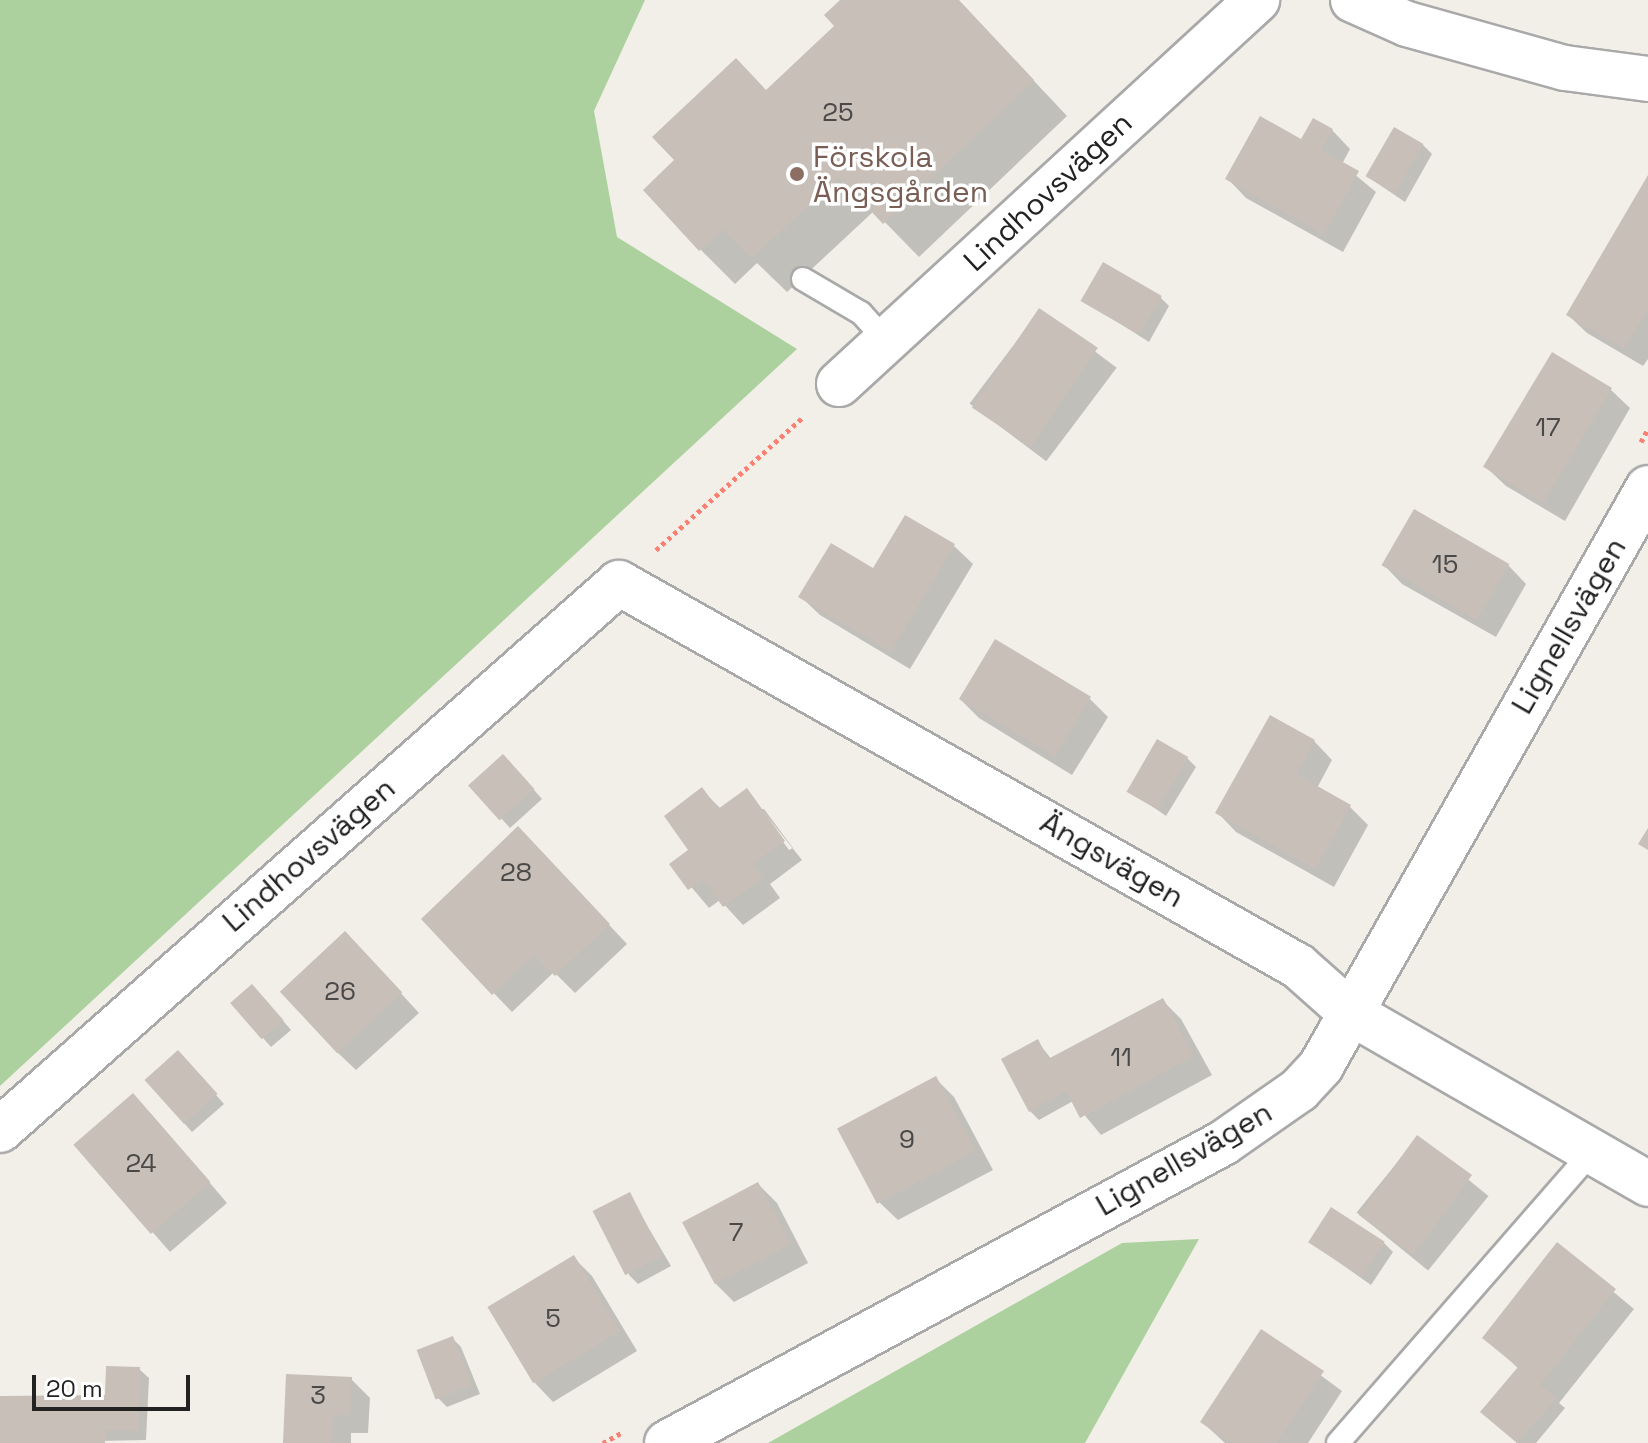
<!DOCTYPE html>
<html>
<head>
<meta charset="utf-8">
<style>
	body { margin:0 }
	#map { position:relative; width:1648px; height:1443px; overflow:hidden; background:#f2efe9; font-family:"Space Grotesk",sans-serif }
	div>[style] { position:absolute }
	.forest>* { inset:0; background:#add19e }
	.shadow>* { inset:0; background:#0003; transform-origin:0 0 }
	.building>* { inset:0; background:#c7bfb8; transform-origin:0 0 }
	.path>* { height:5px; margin-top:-2.5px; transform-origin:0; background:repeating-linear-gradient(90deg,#fa8072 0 4px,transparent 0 8px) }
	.roads { filter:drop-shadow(2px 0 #a9a9a9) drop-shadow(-2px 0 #a9a9a9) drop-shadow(0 2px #a9a9a9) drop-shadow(0 -2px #a9a9a9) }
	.lane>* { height:22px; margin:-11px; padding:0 11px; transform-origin:11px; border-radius:11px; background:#fff }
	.street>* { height:44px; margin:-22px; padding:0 22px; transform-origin:22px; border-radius:22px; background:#fff }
	.dots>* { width:22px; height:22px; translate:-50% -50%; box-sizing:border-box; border:4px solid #fff; border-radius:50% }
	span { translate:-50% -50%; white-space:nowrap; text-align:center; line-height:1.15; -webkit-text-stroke:7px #fff; paint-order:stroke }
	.number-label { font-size:26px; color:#4b4948 }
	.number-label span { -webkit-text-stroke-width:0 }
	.education-label { font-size:30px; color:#785e54 }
	.left { translate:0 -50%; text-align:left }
	.street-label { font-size:30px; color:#222 }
	.scale { position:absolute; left:32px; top:1375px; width:158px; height:36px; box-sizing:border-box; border:4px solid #222; border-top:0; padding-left:10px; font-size:24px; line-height:28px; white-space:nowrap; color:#222; -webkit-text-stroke:6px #fff; paint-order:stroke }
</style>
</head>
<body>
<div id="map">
	<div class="forest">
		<div style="clip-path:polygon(0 0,645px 0,594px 111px,617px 237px,797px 349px,0 1086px)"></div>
		<div style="clip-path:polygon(1199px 1239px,1085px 1443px,768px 1443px,1122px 1243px)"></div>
	</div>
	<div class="shadow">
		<div style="clip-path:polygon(843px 0,958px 0,1067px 116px,919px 257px,874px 211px,787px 292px,757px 263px,735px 284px,700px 249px,837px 26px)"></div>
		<div style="clip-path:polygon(1332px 130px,1350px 149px,1342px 164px,1376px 192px,1343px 252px,1246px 198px,1228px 179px)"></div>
		<div style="clip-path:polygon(1423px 145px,1432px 154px,1405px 202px,1368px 177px)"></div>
		<div style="clip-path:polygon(1648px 179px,1648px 359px,1643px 366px,1587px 333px,1568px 315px)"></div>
		<div style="clip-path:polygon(1160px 297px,1169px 306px,1149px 342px,1083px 300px)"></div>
		<div style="left:1040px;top:310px;width:96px;height:117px;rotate:37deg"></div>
		<div style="clip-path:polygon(1552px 355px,1611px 390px,1630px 408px,1565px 521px,1506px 486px,1487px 468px)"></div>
		<div style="clip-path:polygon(954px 546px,973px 564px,910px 669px,820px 615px,801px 597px)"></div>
		<div style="clip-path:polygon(1384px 565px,1508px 565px,1526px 584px,1496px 637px,1402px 584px)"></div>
		<div style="clip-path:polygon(1089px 698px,1108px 717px,1072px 775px,979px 718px,960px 699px)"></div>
		<div style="clip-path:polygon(1314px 741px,1332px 760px,1317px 788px,1350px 807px,1368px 825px,1334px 887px,1236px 832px,1218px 813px)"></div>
		<div style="clip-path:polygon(1187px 758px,1196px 767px,1166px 816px,1129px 790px)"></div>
		<div style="clip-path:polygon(512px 765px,542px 799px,510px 828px,471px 785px)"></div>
		<div style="clip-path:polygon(evenodd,702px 790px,721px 809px,747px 791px,802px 860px,770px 884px,780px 898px,743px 925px,720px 900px,709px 908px,672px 864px,691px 850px,702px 790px,759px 809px,764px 809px,793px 848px,789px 850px,759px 809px)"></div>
		<div style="clip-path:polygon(537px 848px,627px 944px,575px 993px,554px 972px,512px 1012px,423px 919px)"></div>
		<div style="clip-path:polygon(364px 953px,419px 1013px,356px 1070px,337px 1052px)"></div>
		<div style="clip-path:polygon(261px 995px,291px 1030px,271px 1047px,232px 1003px)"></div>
		<div style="clip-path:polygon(1162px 1000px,1181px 1019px,1212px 1075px,1101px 1135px,1073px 1101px,1039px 1120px,1030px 1111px,1038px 1042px,1052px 1060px)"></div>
		<div style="clip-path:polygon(187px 1062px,224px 1104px,192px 1132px,184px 1123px)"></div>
		<div style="clip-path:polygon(935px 1078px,954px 1097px,993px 1170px,898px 1220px,879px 1202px)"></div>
		<div style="clip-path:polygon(151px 1114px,227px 1203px,170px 1252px,76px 1145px)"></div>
		<div style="left:1417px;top:1138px;width:92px;height:96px;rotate:39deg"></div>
		<div style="clip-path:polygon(758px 1184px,777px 1203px,808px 1263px,734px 1302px,716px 1284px)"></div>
		<div style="clip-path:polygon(629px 1195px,671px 1266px,638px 1284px,629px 1275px)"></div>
		<div style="clip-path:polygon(1310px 1242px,1384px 1243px,1393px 1252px,1371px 1285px)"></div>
		<div style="clip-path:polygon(1557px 1245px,1634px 1309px,1559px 1403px,1565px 1408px,1536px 1443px,1518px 1443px,1492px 1421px,1519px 1369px,1485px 1338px)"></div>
		<div style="clip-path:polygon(573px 1257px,592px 1276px,637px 1351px,553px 1402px,535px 1383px)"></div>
		<div style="clip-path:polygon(1262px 1332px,1342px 1391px,1308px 1443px,1225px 1443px,1202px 1422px)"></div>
		<div style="clip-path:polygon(452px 1338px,461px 1347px,480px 1394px,447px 1407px,438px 1398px)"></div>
		<div style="clip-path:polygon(139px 1369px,149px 1378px,146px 1440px,0 1443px,0 1398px,104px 1397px)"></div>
		<div style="clip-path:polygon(351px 1379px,370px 1398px,368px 1433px,351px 1433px,351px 1443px,285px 1443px)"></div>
	</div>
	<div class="building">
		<div style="clip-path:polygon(840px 0,959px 0,1034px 80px,883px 224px,839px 177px,751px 259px,723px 229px,699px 251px,643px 190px,674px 160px,652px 137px,736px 58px,766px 90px,834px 26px,824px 15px)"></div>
		<div style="clip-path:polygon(1260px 116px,1301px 139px,1313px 118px,1333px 129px,1321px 150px,1359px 171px,1324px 235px,1225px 179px)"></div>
		<div style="left:1394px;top:127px;width:34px;height:57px;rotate:30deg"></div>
		<div style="clip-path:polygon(1648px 175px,1648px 309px,1624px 349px,1566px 315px)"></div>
		<div style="left:1103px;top:262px;width:68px;height:45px;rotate:30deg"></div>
		<div style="left:1039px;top:308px;width:71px;height:120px;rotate:34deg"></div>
		<div style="left:1552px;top:352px;width:70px;height:134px;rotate:31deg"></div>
		<div style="left:1414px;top:509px;width:110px;height:65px;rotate:30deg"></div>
		<div style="clip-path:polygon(905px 515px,955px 544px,891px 652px,798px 597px,831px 543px,873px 568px)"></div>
		<div style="left:995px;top:639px;width:112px;height:70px;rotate:31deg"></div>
		<div style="clip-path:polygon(1270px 715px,1315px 740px,1296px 774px,1351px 805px,1315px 869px,1215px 813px)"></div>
		<div style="left:1157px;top:739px;width:36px;height:61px;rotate:30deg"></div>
		<div style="left:503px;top:754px;width:47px;height:47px;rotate:48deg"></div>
		<div style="clip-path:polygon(702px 787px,718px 809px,747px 788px,785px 841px,753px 864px,763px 878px,723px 907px,703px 880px,688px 890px,669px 864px,688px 850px,664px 816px)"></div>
		<div style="clip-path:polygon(518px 826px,610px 924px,555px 976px,534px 955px,492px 995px,421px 919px)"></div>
		<div style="clip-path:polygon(1648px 828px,1648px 850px,1638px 844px)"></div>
		<div style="left:345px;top:931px;width:84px;height:89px;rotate:47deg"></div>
		<div style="left:252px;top:984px;width:48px;height:29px;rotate:49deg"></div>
		<div style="clip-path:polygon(1163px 998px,1194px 1056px,1080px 1118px,1066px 1091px,1029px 1112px,1001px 1059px,1038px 1039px,1048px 1059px)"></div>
		<div style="left:178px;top:1050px;width:59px;height:45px;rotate:48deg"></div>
		<div style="left:936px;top:1076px;width:85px;height:112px;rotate:62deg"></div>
		<div style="left:133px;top:1093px;width:118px;height:79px;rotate:49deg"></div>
		<div style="left:1417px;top:1135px;width:68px;height:99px;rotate:36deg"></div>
		<div style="left:758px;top:1182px;width:70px;height:86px;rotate:62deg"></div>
		<div style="left:630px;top:1192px;width:72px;height:42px;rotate:63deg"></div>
		<div style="left:1331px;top:1207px;width:64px;height:42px;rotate:33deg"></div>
		<div style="clip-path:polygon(1557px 1242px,1616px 1289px,1540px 1385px,1557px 1398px,1517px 1443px,1480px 1412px,1518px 1367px,1482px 1338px)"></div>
		<div style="left:574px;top:1255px;width:89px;height:101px;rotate:59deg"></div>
		<div style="clip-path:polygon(1261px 1329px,1324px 1371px,1277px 1443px,1231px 1443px,1200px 1422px)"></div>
		<div style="left:453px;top:1336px;width:53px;height:39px;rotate:69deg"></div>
		<div style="clip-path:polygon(106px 1366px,140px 1367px,138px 1431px,105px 1430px,105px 1443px,0 1443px,0 1396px,105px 1395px)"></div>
		<div style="clip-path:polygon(286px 1374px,352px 1377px,350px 1415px,333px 1415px,331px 1443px,283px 1443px)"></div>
	</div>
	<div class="path">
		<div style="left:1641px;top:442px;width:15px;rotate:-62deg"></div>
		<div style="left:656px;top:550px;width:198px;rotate:-42.1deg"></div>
		<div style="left:603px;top:1443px;width:21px;rotate:-29deg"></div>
	</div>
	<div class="roads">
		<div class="lane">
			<div style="left:803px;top:279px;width:67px;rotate:30.4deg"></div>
			<div style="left:861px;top:313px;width:38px;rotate:48deg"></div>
			<div style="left:1338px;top:1443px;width:389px;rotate:-48.9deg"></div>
		</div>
		<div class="street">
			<div style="left:1353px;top:0;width:59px;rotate:24deg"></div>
			<div style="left:1407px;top:24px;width:164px;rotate:15.6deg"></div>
			<div style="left:1565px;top:68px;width:84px;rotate:7.5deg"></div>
			<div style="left:839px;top:384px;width:568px;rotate:-42.57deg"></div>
			<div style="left:0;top:1130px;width:826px;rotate:-41.47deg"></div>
			<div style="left:619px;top:583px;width:780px;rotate:29.43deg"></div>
			<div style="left:1298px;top:966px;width:71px;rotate:41.6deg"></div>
			<div style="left:1351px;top:1013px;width:343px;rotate:29.9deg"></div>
			<div style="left:667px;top:1443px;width:632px;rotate:-28.35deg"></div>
			<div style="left:1223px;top:1143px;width:93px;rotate:-34.9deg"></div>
			<div style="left:1299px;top:1090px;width:33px;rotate:-47deg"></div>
			<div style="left:1321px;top:1066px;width:664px;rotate:-60.5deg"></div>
		</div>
	</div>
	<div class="dots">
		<div style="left:797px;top:174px;background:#8d6e63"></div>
	</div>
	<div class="number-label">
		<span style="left:838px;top:113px">25</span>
		<span style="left:1548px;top:428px">17</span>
		<span style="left:1445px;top:565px">15</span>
		<span style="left:516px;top:873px">28</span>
		<span style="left:340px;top:992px">26</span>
		<span style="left:1121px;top:1058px">11</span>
		<span style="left:907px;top:1140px">9</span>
		<span style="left:141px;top:1164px">24</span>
		<span style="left:736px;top:1233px">7</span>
		<span style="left:553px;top:1319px">5</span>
		<span style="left:318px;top:1396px">3</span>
	</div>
	<div class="education-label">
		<span class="left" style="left:813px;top:174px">Förskola<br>Ängsgården</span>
	</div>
	<div class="street-label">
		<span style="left:1048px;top:192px;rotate:-43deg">Lindhovsvägen</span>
		<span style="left:1569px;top:626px;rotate:-60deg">Lignellsvägen</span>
		<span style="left:309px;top:855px;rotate:-41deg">Lindhovsvägen</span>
		<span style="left:1112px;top:860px;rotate:30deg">Ängsvägen</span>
		<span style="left:1184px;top:1159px;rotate:-30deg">Lignellsvägen</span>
	</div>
	<div class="scale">20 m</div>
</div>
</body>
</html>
